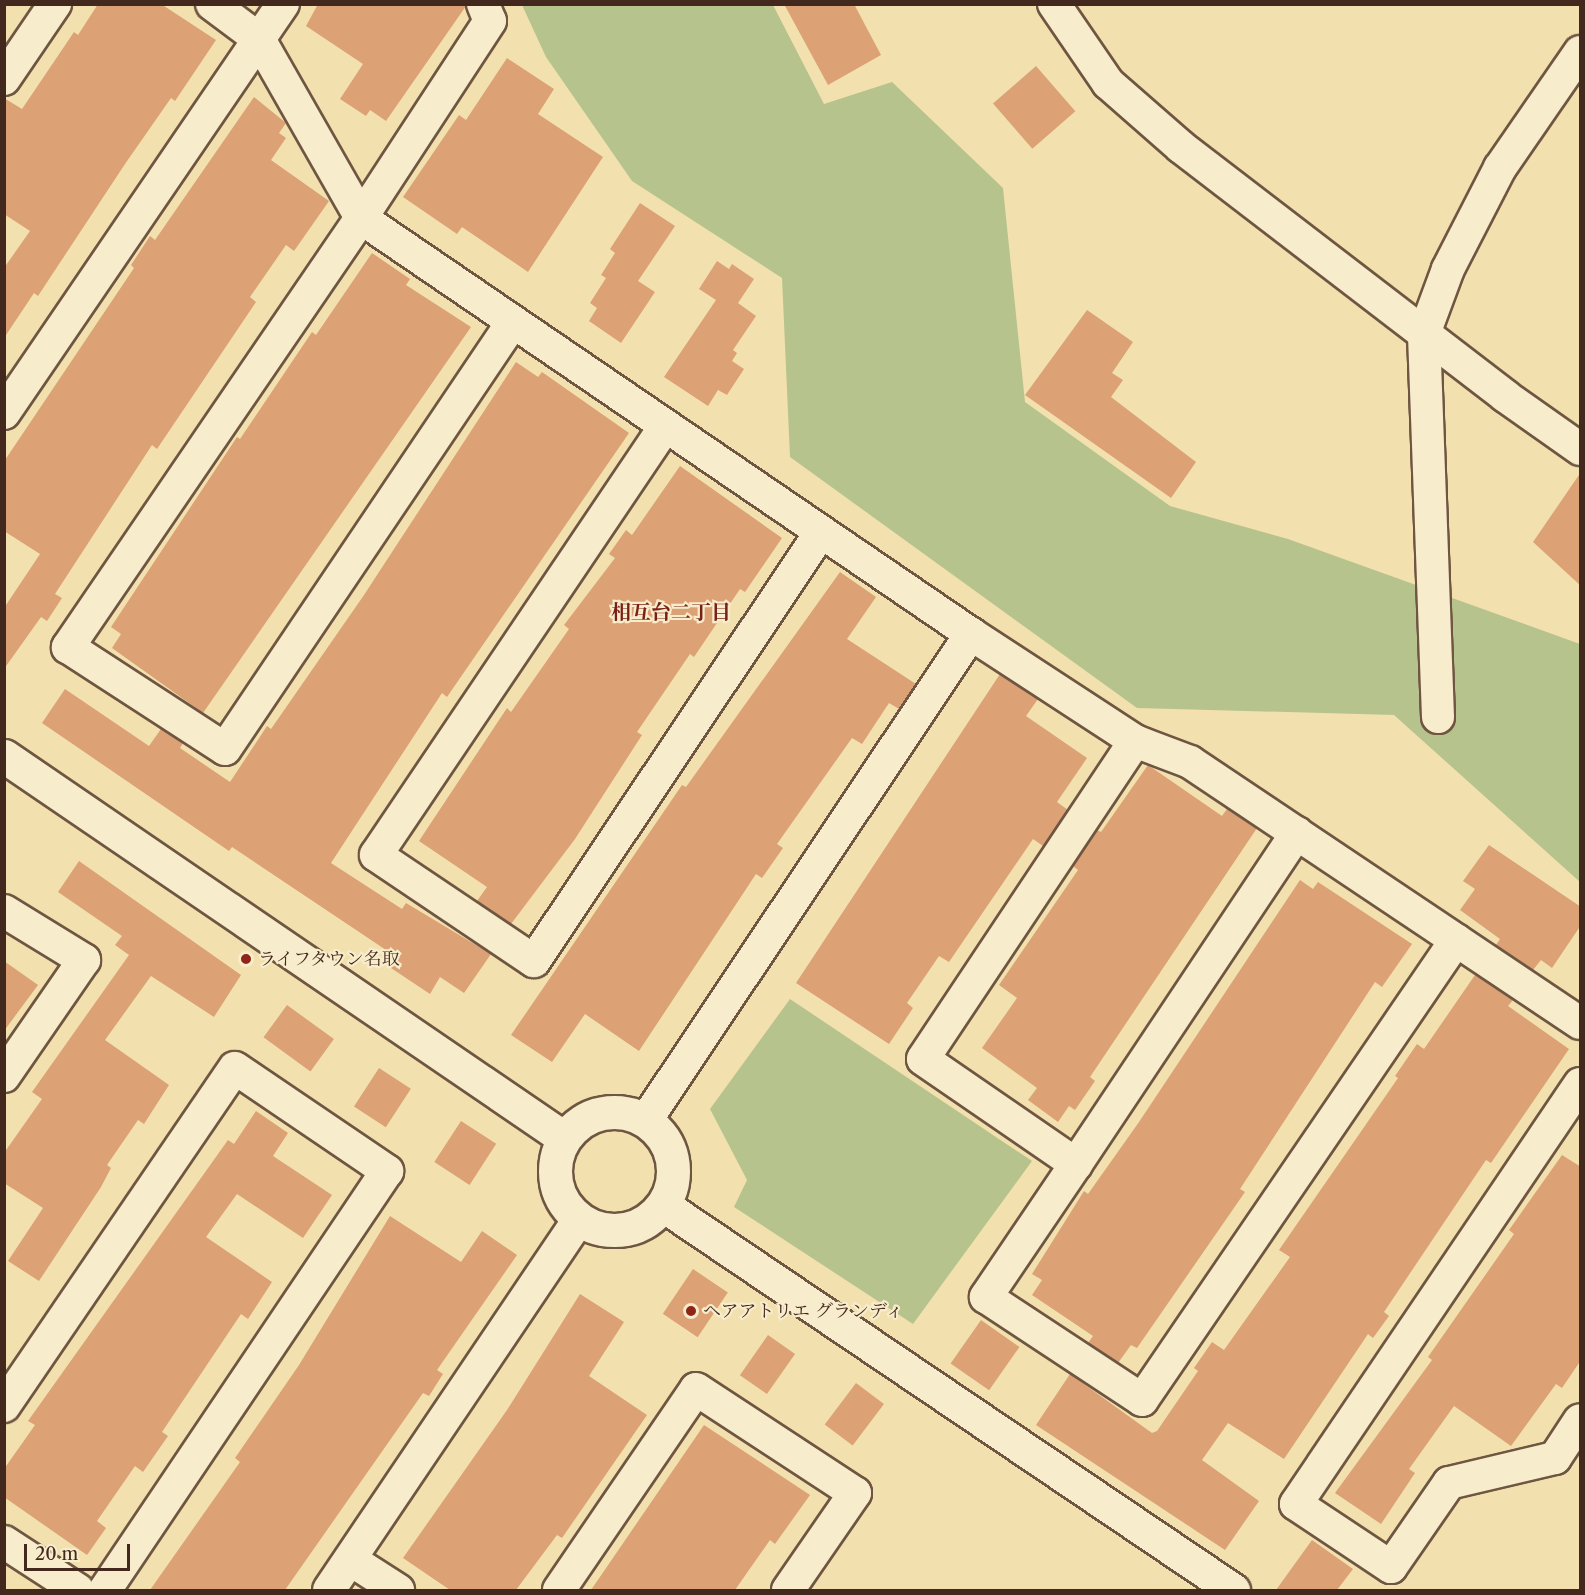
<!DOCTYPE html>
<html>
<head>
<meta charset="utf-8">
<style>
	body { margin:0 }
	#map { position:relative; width:1585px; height:1595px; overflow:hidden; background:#f2e1af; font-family:"Libre Caslon Text","Noto Serif JP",serif }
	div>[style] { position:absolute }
	.green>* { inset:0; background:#b7c38d }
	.building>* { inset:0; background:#dca174; transform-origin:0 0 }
	.roads { filter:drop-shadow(2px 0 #6f5642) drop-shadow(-2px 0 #6f5642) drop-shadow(0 2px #6f5642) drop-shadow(0 -2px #6f5642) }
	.street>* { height:32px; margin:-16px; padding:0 16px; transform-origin:16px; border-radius:16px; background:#f7eccb }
	.secondary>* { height:33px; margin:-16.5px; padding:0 16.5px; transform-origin:16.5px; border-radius:16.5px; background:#f7eccb }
	.secondary>.ring { margin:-16.5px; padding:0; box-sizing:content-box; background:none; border:33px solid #f7eccb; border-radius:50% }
	.dots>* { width:16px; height:16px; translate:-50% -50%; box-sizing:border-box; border:3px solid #f7eccb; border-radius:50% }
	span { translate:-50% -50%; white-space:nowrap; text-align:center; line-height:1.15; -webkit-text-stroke:4.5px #f7eccb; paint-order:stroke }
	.poi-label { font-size:18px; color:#43281d }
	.left { translate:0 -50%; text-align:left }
	.neighbourhood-label { font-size:20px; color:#7a1f14; font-weight:700 }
	.frame { position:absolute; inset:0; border:6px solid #43281d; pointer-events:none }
	.scale { position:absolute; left:24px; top:1544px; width:106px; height:27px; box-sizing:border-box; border:3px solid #43281d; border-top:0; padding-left:8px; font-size:18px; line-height:21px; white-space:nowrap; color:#43281d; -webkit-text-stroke:4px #f7eccb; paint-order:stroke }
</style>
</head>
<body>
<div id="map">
	<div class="green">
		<div style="clip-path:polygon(522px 5px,773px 5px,824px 104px,892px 82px,1003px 188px,1025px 402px,1170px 506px,1288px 539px,1580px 644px,1580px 882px,1394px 715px,1137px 708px,790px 457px,782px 278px,632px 181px,546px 57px)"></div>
		<div style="clip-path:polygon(790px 999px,1032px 1161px,913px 1324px,734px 1207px,747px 1180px,710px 1109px)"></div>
	</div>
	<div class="building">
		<div style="clip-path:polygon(98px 4px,161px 4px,216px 40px,175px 101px,171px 98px,125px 164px,38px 296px,34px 293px,4px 338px,4px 268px,30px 231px,4px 214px,4px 98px,22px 109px,74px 32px,78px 35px)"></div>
		<div style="clip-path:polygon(318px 4px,465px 4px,466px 6px,386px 121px,370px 110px,366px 116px,340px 99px,363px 64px,306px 26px)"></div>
		<div style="clip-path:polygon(784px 4px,854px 4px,881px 55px,828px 85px)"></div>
		<div style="clip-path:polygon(507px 58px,554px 89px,538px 114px,603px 157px,528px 272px,462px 227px,457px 234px,403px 197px,459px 115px,466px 120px)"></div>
		<div style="left:1036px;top:66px;width:60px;height:57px;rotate:49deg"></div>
		<div style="clip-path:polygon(254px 97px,286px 123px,279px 133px,286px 138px,271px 160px,329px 201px,294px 251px,286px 245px,250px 297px,256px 302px,157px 449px,152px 445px,55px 594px,62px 598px,47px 621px,41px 617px,4px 669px,4px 608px,40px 554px,4px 531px,5px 460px,134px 268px,131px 265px,150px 236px,155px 240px)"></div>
		<div style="clip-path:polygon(640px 203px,675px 226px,638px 281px,655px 292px,621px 343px,589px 321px,597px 308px,590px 303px,606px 278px,601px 275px,615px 253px,610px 249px)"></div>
		<div style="clip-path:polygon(372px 253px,410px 279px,406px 285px,471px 327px,203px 713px,112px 648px,121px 634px,111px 627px,237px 437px,240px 439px,312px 332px,316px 335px)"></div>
		<div style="clip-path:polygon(717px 261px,729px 269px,732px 264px,754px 279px,738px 303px,756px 316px,733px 350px,737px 353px,732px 361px,744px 369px,727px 395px,718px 390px,708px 406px,664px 377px,716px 300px,699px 289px)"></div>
		<div style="clip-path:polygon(1087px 310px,1133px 342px,1112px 373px,1123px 380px,1111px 397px,1196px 462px,1171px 498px,1025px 395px)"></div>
		<div style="clip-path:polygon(516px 362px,538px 377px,542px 372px,629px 433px,447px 697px,442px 693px,331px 863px,402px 909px,406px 903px,491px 954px,464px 993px,440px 977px,430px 994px,391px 968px,398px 958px,232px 847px,229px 851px,42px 723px,65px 689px,149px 746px,161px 729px,183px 743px,180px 748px,230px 782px,267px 726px,271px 729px,364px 595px)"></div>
		<div style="clip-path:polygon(680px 466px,782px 538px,745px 592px,740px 589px,694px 657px,690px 654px,637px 732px,642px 735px,575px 839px,511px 924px,477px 901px,487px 887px,419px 841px,507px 708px,511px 712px,569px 629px,564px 625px,615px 558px,609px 554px,626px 530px,632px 535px)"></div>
		<div style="clip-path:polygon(1581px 472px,1581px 586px,1533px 542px)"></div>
		<div style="clip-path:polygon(840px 572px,876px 597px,847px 639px,916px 684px,899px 709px,889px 703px,862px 744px,852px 738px,777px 844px,783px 848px,762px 878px,756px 874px,639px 1051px,585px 1014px,552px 1062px,511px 1035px,682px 785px,686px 787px)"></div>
		<div style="clip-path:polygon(1000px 674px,1038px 699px,1026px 716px,1087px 758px,1057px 802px,1068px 810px,1043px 846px,1033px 839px,949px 962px,939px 956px,907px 1003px,913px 1008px,889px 1044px,796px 983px)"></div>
		<div style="clip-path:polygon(1148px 765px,1222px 816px,1227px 809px,1257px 828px,1090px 1077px,1095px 1081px,1075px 1110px,1069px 1106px,1058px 1122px,1028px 1100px,1037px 1088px,982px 1048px,1017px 998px,999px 985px,1078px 870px,1073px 866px,1097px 830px,1101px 832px)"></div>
		<div style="clip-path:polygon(1489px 845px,1581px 907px,1581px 925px,1552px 968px,1541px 960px,1533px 970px,1496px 945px,1500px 939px,1460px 910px,1475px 889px,1463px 881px)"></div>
		<div style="clip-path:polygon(79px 861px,241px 975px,214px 1017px,151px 976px,105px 1040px,169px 1085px,144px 1124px,138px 1120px,107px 1165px,111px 1168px,101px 1187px,39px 1281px,8px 1261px,43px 1208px,4px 1183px,4px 1153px,42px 1099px,32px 1092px,129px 955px,115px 945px,122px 936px,58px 892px)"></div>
		<div style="clip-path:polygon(1300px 880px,1313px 889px,1318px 882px,1412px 944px,1382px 987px,1375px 982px,1240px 1189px,1245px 1192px,1137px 1348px,1131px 1345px,1118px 1363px,1088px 1343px,1093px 1336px,1032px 1295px,1042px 1280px,1032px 1274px,1084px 1191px,1088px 1194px,1139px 1122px)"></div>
		<div style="clip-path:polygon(4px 961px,38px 985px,4px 1031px)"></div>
		<div style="clip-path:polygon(1475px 975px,1513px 1000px,1508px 1006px,1569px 1049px,1491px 1163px,1486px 1160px,1384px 1312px,1389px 1316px,1373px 1338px,1368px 1334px,1284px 1459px,1228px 1423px,1202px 1460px,1259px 1501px,1225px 1550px,1036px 1425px,1070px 1374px,1152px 1433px,1157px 1431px,1198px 1371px,1194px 1368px,1212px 1342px,1224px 1350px,1290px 1257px,1279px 1250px,1398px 1078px,1395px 1076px,1417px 1044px,1424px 1049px)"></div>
		<div style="left:287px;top:1005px;width:58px;height:40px;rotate:36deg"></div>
		<div style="left:379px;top:1068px;width:38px;height:46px;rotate:33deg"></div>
		<div style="clip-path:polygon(256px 1111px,288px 1133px,273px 1156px,332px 1195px,303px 1238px,237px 1194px,206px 1237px,272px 1282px,248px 1319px,241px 1314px,162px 1432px,168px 1436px,143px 1472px,135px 1466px,97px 1521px,106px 1528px,87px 1555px,4px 1497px,4px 1469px,35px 1425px,28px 1421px,228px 1140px,234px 1144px)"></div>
		<div style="left:461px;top:1121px;width:42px;height:49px;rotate:33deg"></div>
		<div style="clip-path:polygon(1562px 1155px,1581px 1167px,1581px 1360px,1562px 1388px,1556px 1384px,1511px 1446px,1454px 1406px,1409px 1469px,1415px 1473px,1381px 1524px,1335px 1493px,1432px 1360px,1428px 1357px,1514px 1234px,1509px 1230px)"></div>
		<div style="clip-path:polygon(390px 1216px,461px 1262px,482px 1231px,517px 1255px,437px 1370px,443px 1374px,429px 1396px,423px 1393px,285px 1590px,150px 1590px,240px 1462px,235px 1458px,299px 1365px)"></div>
		<div style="left:693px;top:1269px;width:42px;height:54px;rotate:34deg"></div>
		<div style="clip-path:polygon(580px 1294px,624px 1322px,589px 1376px,647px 1415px,562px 1538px,557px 1535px,516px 1590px,450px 1590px,403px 1558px,507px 1410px)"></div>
		<div style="left:981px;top:1320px;width:47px;height:53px;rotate:35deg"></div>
		<div style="left:768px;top:1335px;width:33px;height:49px;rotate:35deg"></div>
		<div style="left:856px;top:1383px;width:35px;height:52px;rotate:37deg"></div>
		<div style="clip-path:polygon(704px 1425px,810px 1495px,775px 1544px,770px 1540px,735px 1590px,591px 1590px)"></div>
		<div style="clip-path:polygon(1312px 1540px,1353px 1569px,1337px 1590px,1276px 1590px)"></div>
	</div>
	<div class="roads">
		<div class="street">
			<div style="left:212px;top:4px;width:59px;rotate:36.7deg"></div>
			<div style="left:259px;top:39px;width:206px;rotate:60.3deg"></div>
			<div style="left:361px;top:218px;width:738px;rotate:34.29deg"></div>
			<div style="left:971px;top:634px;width:196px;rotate:33.1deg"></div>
			<div style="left:1135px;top:741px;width:59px;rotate:20.9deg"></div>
			<div style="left:1190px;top:762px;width:469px;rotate:33.8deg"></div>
			<div style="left:483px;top:4px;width:18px;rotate:68deg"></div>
			<div style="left:490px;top:21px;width:235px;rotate:123.2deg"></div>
			<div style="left:361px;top:218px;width:520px;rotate:124.33deg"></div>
			<div style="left:68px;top:647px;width:187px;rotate:33deg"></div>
			<div style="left:225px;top:749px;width:514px;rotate:-56.03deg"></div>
			<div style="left:1054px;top:4px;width:96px;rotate:55.6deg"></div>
			<div style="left:1108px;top:83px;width:97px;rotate:41.2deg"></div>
			<div style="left:1181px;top:147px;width:409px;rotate:37.5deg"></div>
			<div style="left:1505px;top:396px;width:92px;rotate:35.2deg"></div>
			<div style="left:4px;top:79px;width:91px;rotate:-55.8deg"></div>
			<div style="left:4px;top:413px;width:495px;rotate:-55.7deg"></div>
			<div style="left:664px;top:428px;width:515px;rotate:124deg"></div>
			<div style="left:376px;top:855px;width:190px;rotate:33.9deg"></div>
			<div style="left:534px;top:961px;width:516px;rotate:-56.22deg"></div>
			<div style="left:1438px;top:717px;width:383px;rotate:-92.1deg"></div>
			<div style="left:1424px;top:334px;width:69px;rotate:-69.7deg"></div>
			<div style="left:1448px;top:269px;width:114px;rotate:-62.8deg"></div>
			<div style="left:1500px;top:168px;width:141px;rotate:-55.4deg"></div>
			<div style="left:1135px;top:741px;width:382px;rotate:123.7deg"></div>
			<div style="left:923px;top:1059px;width:186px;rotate:34.5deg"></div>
			<div style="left:1076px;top:1164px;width:161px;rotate:124.1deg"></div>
			<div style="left:986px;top:1297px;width:187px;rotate:33.4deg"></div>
			<div style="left:1142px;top:1400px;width:557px;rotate:-55.68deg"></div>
			<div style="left:4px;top:911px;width:94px;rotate:31.5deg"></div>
			<div style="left:84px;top:960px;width:141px;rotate:124.6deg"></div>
			<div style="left:1580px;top:1084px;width:507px;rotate:124.07deg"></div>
			<div style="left:1296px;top:1504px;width:114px;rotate:33.6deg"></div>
			<div style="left:1391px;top:1567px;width:102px;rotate:-55.4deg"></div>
			<div style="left:1449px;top:1483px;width:109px;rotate:-13.3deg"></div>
			<div style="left:1555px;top:1458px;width:45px;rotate:-56.7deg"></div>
			<div style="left:646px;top:1120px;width:585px;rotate:-56.23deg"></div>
			<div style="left:1076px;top:1164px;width:398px;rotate:-56.3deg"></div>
			<div style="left:4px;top:1406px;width:409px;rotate:-55.7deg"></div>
			<div style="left:235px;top:1068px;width:184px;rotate:34.1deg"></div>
			<div style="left:387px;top:1171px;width:505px;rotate:123.94deg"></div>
			<div style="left:4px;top:1542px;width:88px;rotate:33deg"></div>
			<div style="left:351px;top:1560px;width:56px;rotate:32.6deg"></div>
			<div style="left:329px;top:1590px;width:447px;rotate:-56deg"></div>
			<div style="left:559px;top:1590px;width:243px;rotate:-55.7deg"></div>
			<div style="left:696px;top:1389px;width:190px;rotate:33.2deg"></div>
			<div style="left:855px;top:1493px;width:118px;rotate:124.6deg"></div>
		</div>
		<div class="secondary">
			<div style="left:4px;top:756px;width:678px;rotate:34.3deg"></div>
			<div class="ring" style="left:555px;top:1112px;width:85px;height:85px"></div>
			<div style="left:663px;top:1205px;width:688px;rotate:34.04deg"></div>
		</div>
	</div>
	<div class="dots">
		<div style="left:246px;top:959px;background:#8f2418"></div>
		<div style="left:691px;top:1311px;background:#8f2418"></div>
	</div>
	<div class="poi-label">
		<span class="left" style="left:258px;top:959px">ライフタウン名取</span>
		<span class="left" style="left:703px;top:1311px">ヘアアトリエ グランディ</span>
	</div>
	<div class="neighbourhood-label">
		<span style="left:671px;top:612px">相互台二丁目</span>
	</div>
	<div class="frame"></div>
	<div class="scale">20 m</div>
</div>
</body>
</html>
